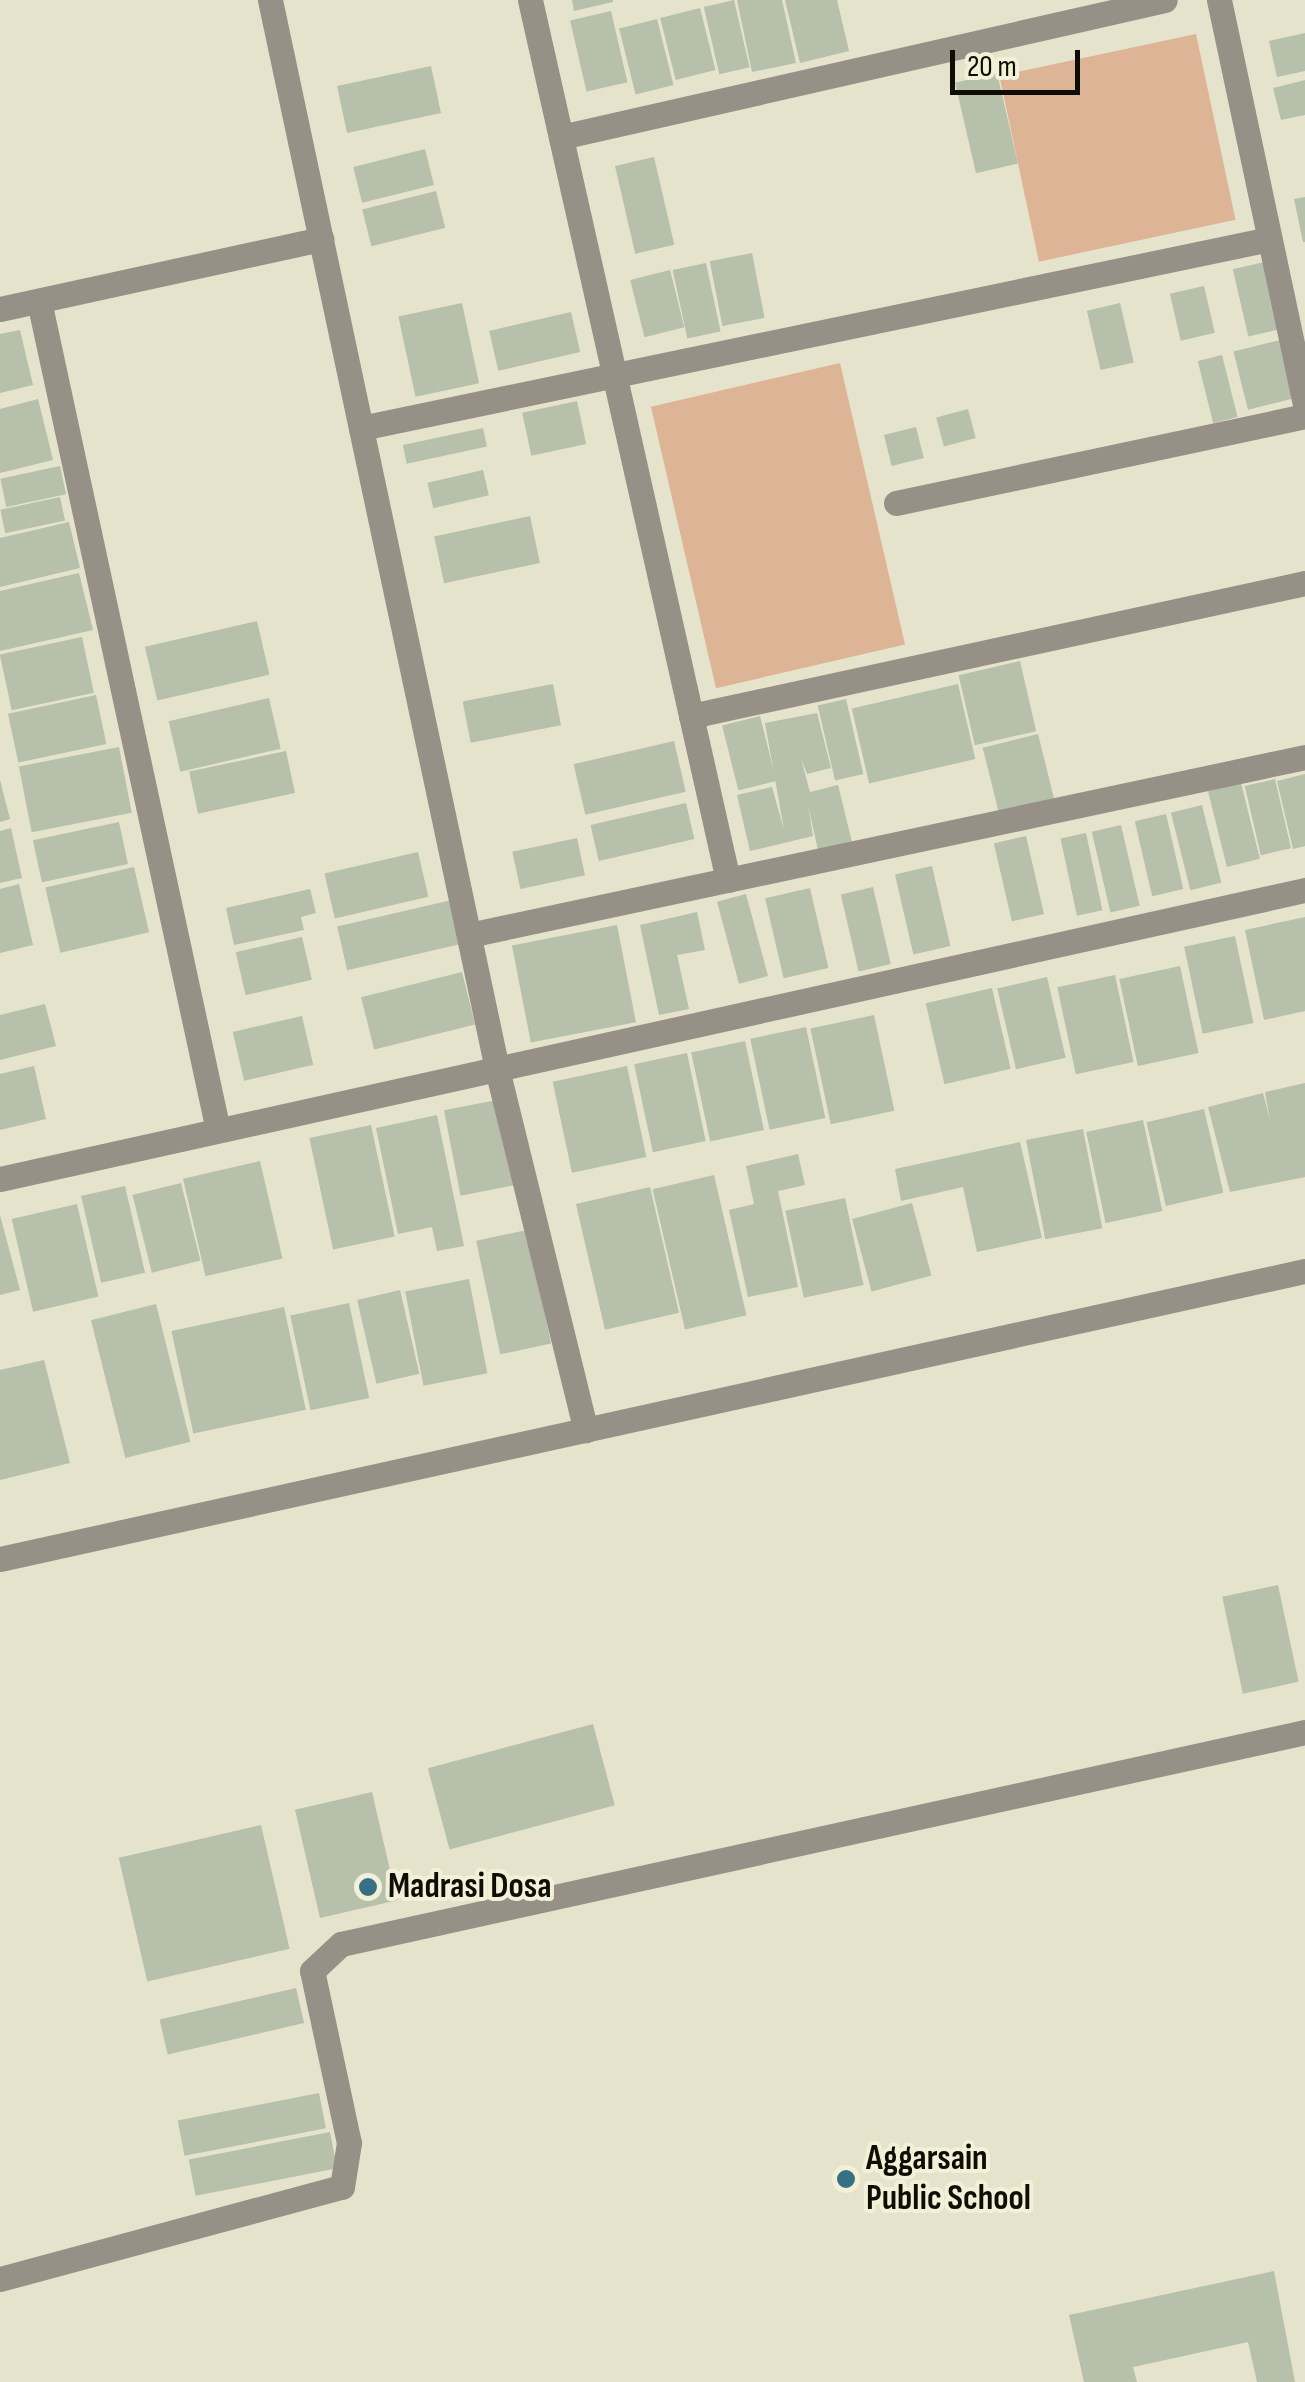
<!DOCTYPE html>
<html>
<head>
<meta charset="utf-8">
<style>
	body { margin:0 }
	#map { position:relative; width:1305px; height:2382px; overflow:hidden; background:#e5e3cb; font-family:"Sofia Sans Condensed",sans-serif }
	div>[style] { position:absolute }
	.green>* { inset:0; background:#deb497; transform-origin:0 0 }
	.building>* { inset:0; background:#b6c0ab; transform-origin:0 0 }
	.minor>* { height:25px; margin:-12.5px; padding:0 12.5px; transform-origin:12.5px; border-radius:12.5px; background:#969087 }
	.dots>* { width:28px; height:28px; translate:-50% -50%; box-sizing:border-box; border:5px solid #f2f1d8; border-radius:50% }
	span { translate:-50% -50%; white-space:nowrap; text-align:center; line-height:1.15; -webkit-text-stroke:8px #f2f1d8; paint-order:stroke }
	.poi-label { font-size:35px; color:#0f0e06; font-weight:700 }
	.left { translate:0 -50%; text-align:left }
	.scale { position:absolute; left:950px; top:50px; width:130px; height:45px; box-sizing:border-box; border:5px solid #0f0e06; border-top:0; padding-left:12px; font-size:30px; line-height:35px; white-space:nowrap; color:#0f0e06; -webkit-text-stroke:8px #f2f1d8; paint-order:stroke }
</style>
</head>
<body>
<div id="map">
	<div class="green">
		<div style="left:1196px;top:34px;width:190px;height:201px;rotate:78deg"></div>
		<div style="left:840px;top:363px;width:289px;height:194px;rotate:77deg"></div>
	</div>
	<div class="building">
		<div style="clip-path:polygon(572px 0,613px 0,613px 2px,574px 11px)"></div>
		<div style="left:734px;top:0;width:69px;height:31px;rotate:77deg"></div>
		<div style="clip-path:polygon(737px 0,782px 0,796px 63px,752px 72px)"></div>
		<div style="clip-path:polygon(785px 0,837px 0,849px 51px,800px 63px)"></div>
		<div style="left:700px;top:8px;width:64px;height:41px;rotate:76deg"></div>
		<div style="left:611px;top:11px;width:73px;height:42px;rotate:77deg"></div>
		<div style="left:657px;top:19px;width:68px;height:39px;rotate:76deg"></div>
		<div style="clip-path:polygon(1305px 33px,1305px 71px,1277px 77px,1269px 41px)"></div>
		<div style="left:431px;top:66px;width:48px;height:96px;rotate:78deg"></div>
		<div style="left:997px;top:73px;width:93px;height:43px;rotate:77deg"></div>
		<div style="clip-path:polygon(1305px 80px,1305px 115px,1281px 120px,1273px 88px)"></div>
		<div style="left:425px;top:149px;width:37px;height:74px;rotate:76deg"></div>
		<div style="left:654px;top:157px;width:90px;height:40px;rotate:77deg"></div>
		<div style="left:436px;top:191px;width:38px;height:76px;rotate:76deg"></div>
		<div style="clip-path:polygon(1305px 197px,1305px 242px,1303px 242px,1294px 199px)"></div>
		<div style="left:752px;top:253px;width:66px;height:43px;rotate:79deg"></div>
		<div style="left:1264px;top:262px;width:69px;height:32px;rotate:77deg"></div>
		<div style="left:706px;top:263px;width:70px;height:34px;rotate:78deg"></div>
		<div style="left:670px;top:270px;width:59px;height:41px;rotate:76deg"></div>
		<div style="left:1204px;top:286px;width:48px;height:35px;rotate:77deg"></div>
		<div style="left:462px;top:303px;width:82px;height:65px;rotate:78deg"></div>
		<div style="left:1120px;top:303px;width:61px;height:34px;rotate:77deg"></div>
		<div style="left:571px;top:312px;width:41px;height:84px;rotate:77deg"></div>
		<div style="clip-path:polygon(20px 330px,33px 385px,0 393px,0 334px)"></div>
		<div style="left:1280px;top:340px;width:60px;height:48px;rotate:76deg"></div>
		<div style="left:1222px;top:355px;width:64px;height:25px;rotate:76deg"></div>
		<div style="clip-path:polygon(38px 399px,53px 460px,0 473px,0 409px)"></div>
		<div style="left:577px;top:401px;width:44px;height:56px;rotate:78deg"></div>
		<div style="left:968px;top:409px;width:30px;height:33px;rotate:75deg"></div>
		<div style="left:916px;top:427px;width:32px;height:33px;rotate:76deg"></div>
		<div style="left:483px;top:428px;width:19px;height:82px;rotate:78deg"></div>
		<div style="left:60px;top:466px;width:29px;height:61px;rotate:78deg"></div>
		<div style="left:483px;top:470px;width:26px;height:57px;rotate:77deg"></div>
		<div style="left:60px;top:497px;width:24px;height:61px;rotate:78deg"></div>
		<div style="left:530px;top:516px;width:48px;height:98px;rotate:78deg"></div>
		<div style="clip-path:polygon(69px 522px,80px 568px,0 587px,0 538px)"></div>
		<div style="clip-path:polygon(79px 573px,93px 630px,0 651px,0 591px)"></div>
		<div style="left:257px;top:621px;width:55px;height:115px;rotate:77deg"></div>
		<div style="left:82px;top:637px;width:57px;height:84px;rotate:78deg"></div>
		<div style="left:1020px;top:661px;width:72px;height:63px;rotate:77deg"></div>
		<div style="left:553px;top:684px;width:42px;height:92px;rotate:79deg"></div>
		<div style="left:958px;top:684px;width:77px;height:109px;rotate:77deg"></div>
		<div style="left:96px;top:695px;width:50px;height:90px;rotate:78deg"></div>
		<div style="left:269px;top:698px;width:52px;height:103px;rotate:77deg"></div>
		<div style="left:846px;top:699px;width:77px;height:29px;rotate:77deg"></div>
		<div style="clip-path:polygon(817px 713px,831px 768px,807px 774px,801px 759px,810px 792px,838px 785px,852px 842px,818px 850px,808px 805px,813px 836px,750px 851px,737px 795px,772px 787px,784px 830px,765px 723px)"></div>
		<div style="left:760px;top:716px;width:67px;height:39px;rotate:76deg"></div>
		<div style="left:1038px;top:734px;width:70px;height:57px;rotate:76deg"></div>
		<div style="left:674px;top:741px;width:52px;height:103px;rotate:77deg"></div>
		<div style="left:119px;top:747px;width:67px;height:102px;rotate:79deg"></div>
		<div style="left:286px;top:751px;width:43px;height:99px;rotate:78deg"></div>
		<div style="clip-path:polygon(1305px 774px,1305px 846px,1293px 849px,1277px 781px)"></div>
		<div style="left:1275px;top:779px;width:71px;height:31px;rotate:77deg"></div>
		<div style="clip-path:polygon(0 780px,10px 819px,0 822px)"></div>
		<div style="left:1241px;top:783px;width:78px;height:34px;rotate:76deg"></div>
		<div style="left:686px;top:803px;width:37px;height:98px;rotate:77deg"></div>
		<div style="left:1202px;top:805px;width:80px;height:32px;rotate:76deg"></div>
		<div style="left:1166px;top:814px;width:77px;height:32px;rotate:77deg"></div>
		<div style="left:119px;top:822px;width:43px;height:88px;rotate:78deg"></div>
		<div style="left:1121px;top:825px;width:83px;height:30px;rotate:77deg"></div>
		<div style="clip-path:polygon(11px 828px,22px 878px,0 883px,0 831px)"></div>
		<div style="left:1086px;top:833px;width:79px;height:26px;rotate:78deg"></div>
		<div style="left:1026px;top:836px;width:80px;height:33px;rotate:77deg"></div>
		<div style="left:577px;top:838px;width:38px;height:66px;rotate:78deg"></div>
		<div style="left:418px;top:852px;width:46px;height:96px;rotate:77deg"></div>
		<div style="left:932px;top:866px;width:82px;height:38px;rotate:77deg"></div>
		<div style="left:134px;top:867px;width:67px;height:91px;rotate:77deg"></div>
		<div style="clip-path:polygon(19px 884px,33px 945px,0 953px,0 889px)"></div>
		<div style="left:873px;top:887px;width:79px;height:33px;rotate:77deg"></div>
		<div style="left:810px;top:888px;width:82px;height:46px;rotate:77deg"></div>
		<div style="clip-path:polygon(310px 889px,316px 913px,301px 917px,304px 930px,234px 945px,226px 908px)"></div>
		<div style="left:746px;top:894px;width:85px;height:30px;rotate:75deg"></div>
		<div style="left:456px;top:899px;width:45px;height:122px;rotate:77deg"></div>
		<div style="clip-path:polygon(697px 912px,705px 950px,677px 955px,689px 1009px,659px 1015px,640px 925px)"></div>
		<div style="clip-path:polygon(1305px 917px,1305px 1011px,1264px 1020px,1245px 930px)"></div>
		<div style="left:617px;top:925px;width:99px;height:107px;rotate:79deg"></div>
		<div style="left:1235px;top:936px;width:89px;height:52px;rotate:78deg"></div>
		<div style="left:302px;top:937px;width:44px;height:68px;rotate:77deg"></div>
		<div style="left:1180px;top:966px;width:89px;height:62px;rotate:78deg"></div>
		<div style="left:462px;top:972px;width:54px;height:104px;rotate:76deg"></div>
		<div style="left:1115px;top:975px;width:89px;height:59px;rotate:78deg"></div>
		<div style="left:1047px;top:977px;width:83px;height:51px;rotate:77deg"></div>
		<div style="left:992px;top:988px;width:83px;height:68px;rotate:77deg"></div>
		<div style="clip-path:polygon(45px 1004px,56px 1046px,0 1060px,0 1015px)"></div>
		<div style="left:874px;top:1015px;width:98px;height:65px;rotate:78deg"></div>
		<div style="left:302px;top:1016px;width:50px;height:71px;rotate:77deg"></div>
		<div style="left:806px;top:1027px;width:93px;height:57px;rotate:78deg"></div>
		<div style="left:745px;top:1041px;width:91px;height:55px;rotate:78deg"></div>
		<div style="left:687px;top:1053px;width:90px;height:54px;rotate:78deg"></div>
		<div style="clip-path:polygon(34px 1066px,46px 1119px,0 1130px,0 1074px)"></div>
		<div style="left:627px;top:1066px;width:93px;height:76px;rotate:78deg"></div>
		<div style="clip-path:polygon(1305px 1083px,1305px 1177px,1230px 1192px,1208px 1107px,1263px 1093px,1270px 1120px,1265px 1092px)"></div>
		<div style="left:497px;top:1100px;width:87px;height:54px;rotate:79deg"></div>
		<div style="left:1204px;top:1109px;width:86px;height:59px;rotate:77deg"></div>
		<div style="clip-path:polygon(437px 1115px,464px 1246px,437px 1251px,432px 1227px,398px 1234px,376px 1128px)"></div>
		<div style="left:1143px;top:1120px;width:93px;height:58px;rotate:78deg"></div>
		<div style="left:371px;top:1125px;width:114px;height:63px;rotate:78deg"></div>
		<div style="left:1083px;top:1129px;width:101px;height:58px;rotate:79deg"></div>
		<div style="clip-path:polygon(1020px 1142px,1042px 1238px,977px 1252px,963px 1187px,901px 1201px,895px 1169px)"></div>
		<div style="clip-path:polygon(798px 1154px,805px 1185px,778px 1191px,798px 1287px,748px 1297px,729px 1210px,754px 1204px,746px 1166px)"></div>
		<div style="left:260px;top:1161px;width:100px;height:79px;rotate:77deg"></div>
		<div style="left:714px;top:1175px;width:144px;height:63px;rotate:77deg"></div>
		<div style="left:181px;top:1183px;width:80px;height:50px;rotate:76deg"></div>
		<div style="left:125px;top:1186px;width:89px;height:45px;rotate:77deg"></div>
		<div style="left:650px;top:1187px;width:129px;height:76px;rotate:77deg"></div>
		<div style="left:845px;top:1198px;width:89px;height:61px;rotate:78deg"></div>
		<div style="left:912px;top:1203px;width:75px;height:62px;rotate:75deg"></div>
		<div style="left:77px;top:1204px;width:95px;height:67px;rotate:77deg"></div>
		<div style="clip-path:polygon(0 1215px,20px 1290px,0 1295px)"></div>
		<div style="left:527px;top:1230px;width:116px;height:52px;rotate:78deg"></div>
		<div style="left:469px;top:1279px;width:96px;height:65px;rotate:79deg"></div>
		<div style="left:400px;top:1290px;width:86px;height:44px;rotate:77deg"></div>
		<div style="left:349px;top:1303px;width:97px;height:60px;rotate:78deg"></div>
		<div style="left:156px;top:1304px;width:142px;height:67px;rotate:76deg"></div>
		<div style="left:284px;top:1307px;width:105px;height:115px;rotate:78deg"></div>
		<div style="clip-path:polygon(44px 1360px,70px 1463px,0 1480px,0 1370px)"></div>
		<div style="left:1278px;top:1585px;width:99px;height:57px;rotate:78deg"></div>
		<div style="left:593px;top:1724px;width:84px;height:171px;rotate:75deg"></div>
		<div style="left:372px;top:1792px;width:111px;height:79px;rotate:77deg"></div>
		<div style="left:261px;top:1825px;width:127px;height:146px;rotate:77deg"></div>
		<div style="left:296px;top:1988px;width:36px;height:140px;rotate:77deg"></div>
		<div style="left:319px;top:2093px;width:36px;height:144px;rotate:79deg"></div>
		<div style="left:330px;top:2132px;width:37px;height:144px;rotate:79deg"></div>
		<div style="clip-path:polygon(1274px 2271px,1295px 2382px,1257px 2382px,1248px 2342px,1133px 2367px,1137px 2382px,1084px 2382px,1069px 2315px)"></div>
	</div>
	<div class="minor">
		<div style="left:270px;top:0;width:1093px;rotate:78.01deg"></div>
		<div style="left:497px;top:1069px;width:372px;rotate:76.2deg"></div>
		<div style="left:530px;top:0;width:902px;rotate:77.32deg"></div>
		<div style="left:1219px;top:0;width:413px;rotate:78deg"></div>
		<div style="left:561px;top:137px;width:619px;rotate:-12.78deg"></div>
		<div style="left:39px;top:301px;width:848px;rotate:77.82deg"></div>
		<div style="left:0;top:309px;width:329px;rotate:-12.3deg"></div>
		<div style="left:361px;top:428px;width:928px;rotate:-11.75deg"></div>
		<div style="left:896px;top:503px;width:418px;rotate:-12deg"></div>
		<div style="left:691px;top:716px;width:628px;rotate:-12.22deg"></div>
		<div style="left:469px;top:935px;width:855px;rotate:-12.02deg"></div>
		<div style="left:0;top:1179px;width:1337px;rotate:-12.49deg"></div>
		<div style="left:0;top:1559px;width:1336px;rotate:-12.45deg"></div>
		<div style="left:0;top:2279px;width:354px;rotate:-15.1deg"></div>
		<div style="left:342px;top:2187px;width:45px;rotate:-81deg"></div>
		<div style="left:349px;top:2143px;width:176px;rotate:-102.1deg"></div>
		<div style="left:312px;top:1971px;width:40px;rotate:-43deg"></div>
		<div style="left:341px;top:1944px;width:987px;rotate:-12.4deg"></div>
	</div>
	<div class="dots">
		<div style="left:368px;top:1887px;background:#347187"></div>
		<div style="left:846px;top:2179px;background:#347187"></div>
	</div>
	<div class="poi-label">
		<span class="left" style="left:388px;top:1887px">Madrasi Dosa</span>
		<span class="left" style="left:866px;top:2179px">Aggarsain<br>Public School</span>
	</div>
	<div class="scale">20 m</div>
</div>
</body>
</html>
